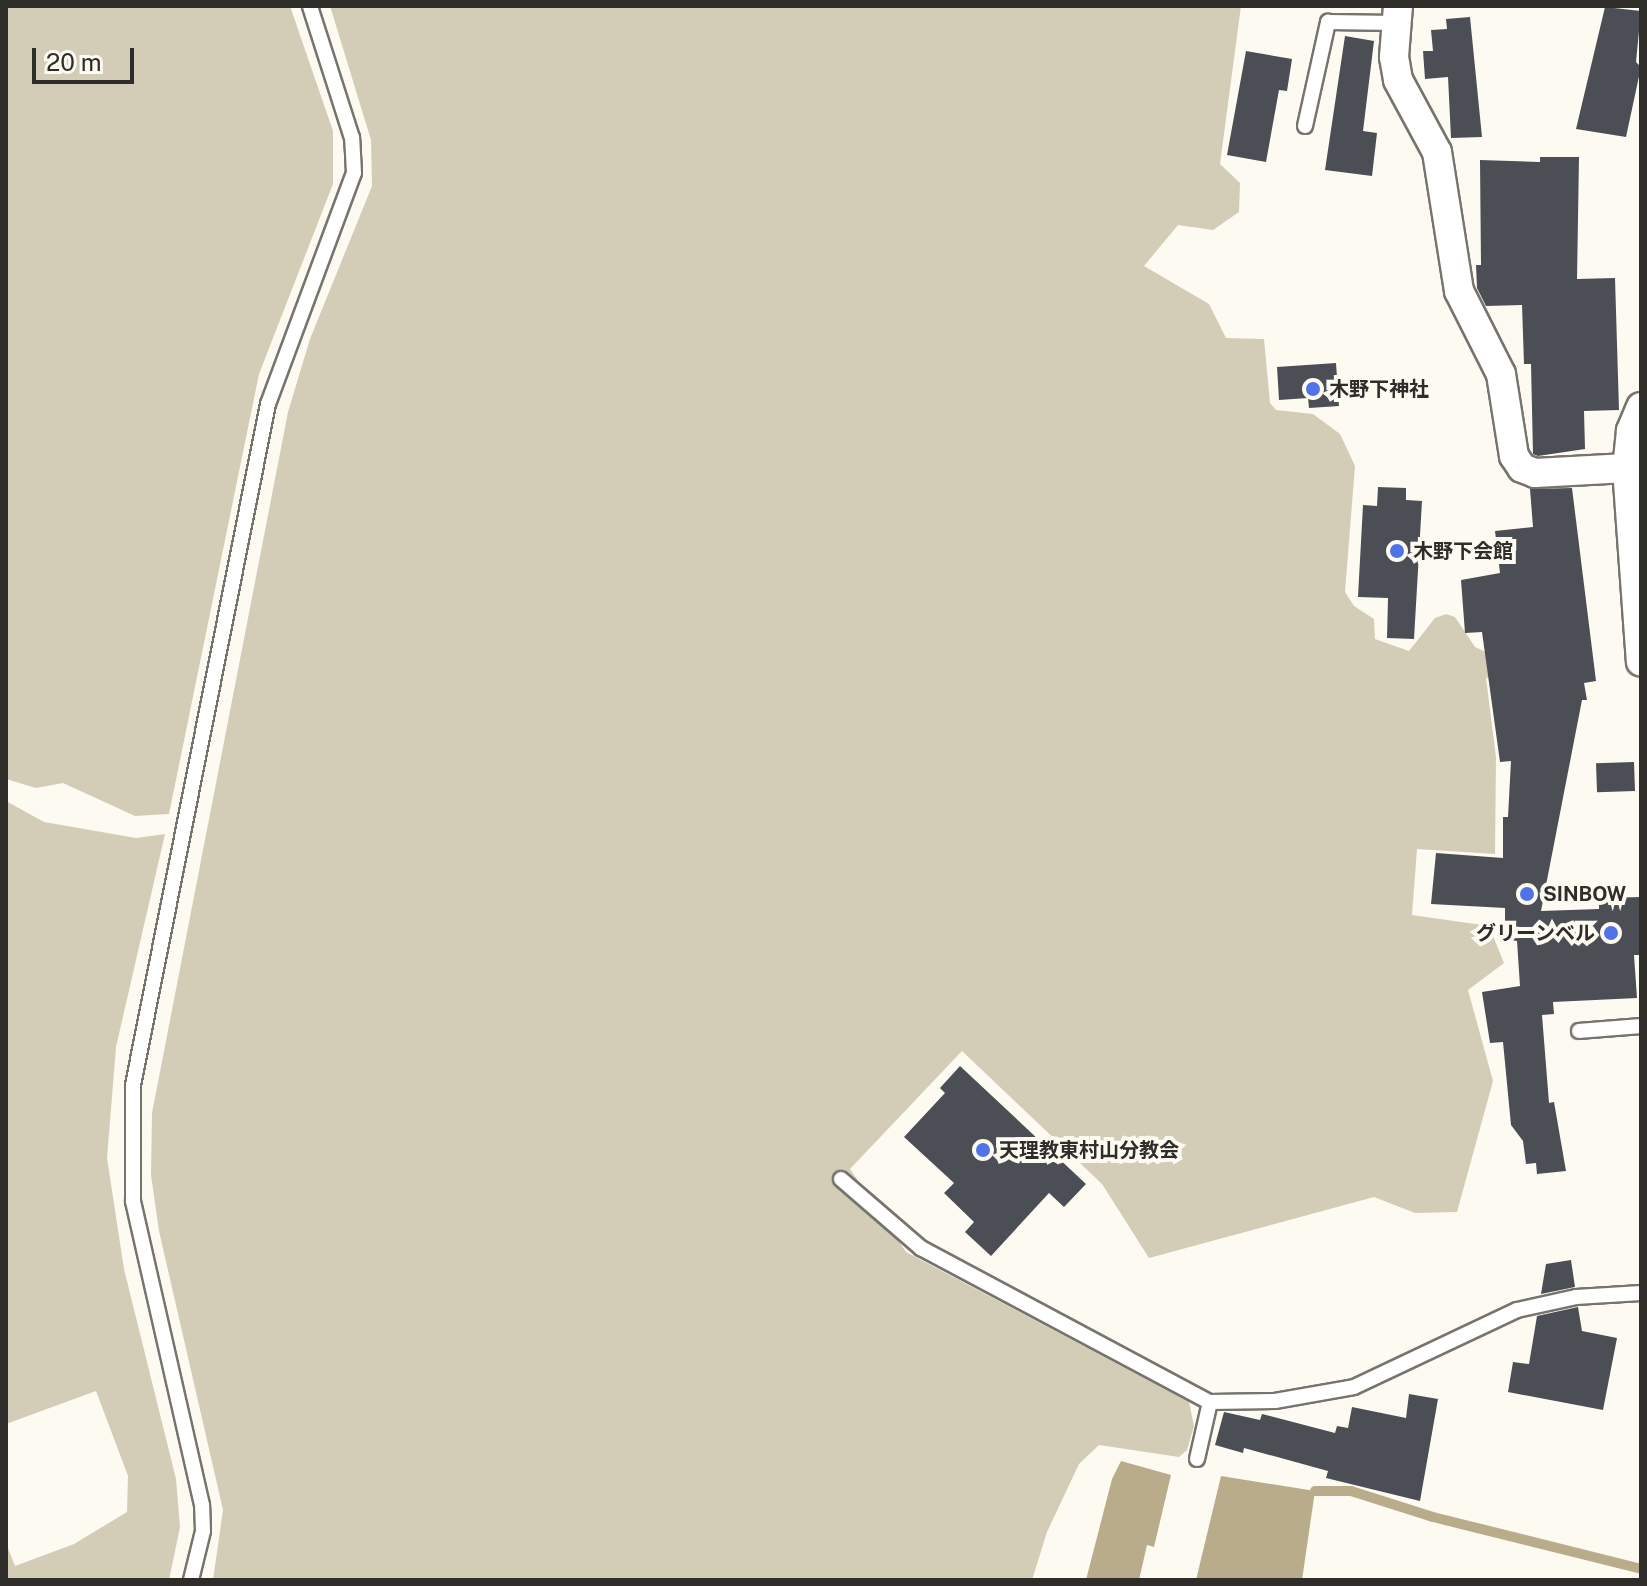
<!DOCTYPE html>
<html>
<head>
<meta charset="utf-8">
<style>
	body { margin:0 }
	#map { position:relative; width:1647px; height:1586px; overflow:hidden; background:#fdfaf2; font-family:"Public Sans","Noto Sans JP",sans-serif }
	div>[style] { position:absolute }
	.green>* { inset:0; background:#d3ccb7 }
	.water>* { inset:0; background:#b8ac8a }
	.stream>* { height:10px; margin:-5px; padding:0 5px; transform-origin:5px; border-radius:5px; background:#b8ac8a }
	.building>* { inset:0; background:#4b4e54; transform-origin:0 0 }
	.roads { filter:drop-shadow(2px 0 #76746d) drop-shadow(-2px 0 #76746d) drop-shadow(0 2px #76746d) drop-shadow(0 -2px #76746d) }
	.lane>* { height:14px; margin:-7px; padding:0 7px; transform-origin:7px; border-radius:7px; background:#fff }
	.street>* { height:28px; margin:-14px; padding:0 14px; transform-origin:14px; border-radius:14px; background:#fff }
	.dots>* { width:22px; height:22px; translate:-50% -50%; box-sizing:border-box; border:4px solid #fdfaf2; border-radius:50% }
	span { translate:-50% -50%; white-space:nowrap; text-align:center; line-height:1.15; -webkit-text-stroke:8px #fdfaf2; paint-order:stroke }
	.poi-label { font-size:20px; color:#2e2d2a; font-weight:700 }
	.left { translate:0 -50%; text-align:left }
	.right { translate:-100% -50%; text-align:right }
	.frame { position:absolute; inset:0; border:8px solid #2e2d2a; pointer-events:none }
	.scale { position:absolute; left:32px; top:48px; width:102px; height:36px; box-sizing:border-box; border:4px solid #2e2d2a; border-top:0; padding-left:10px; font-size:24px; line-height:28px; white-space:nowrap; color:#2e2d2a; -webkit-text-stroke:6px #fdfaf2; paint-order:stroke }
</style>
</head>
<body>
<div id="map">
	<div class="green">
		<div style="clip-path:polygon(6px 6px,290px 6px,333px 131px,333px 184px,259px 374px,169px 814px,135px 816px,63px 783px,36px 788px,6px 779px)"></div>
		<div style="clip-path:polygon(330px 6px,1241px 6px,1220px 164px,1240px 183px,1239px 212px,1213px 230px,1178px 225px,1144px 266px,1209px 304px,1226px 338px,1264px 339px,1270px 403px,1276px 410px,1313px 414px,1340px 434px,1355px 466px,1345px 592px,1354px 606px,1374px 619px,1375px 639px,1409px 651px,1435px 618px,1446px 614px,1455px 617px,1475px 647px,1526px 671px,1486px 678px,1496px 757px,1495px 854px,1417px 849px,1412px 915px,1489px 926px,1504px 963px,1468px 990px,1493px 1081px,1457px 1212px,1415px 1213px,1374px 1197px,1149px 1258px,1102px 1184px,962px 1051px,850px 1169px,906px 1252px,1189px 1402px,1194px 1426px,1187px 1450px,1179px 1457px,1099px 1445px,1079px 1464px,1047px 1532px,1032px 1580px,213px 1580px,223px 1510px,159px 1231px,151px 1175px,152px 1113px,288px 412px,310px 339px,372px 186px,371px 140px)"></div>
		<div style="clip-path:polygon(6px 801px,44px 822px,136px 838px,165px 834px,116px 1047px,107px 1158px,124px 1269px,176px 1479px,180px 1527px,169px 1580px,6px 1580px,6px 1543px,15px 1566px,74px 1544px,127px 1512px,128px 1476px,96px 1391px,6px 1424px)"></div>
	</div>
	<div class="water">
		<div style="clip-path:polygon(1121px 1461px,1171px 1475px,1154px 1547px,1147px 1545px,1139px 1580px,1086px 1580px,1112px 1479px)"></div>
		<div style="clip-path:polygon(1221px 1476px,1315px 1491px,1302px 1580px,1196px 1580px)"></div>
	</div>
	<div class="stream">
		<div style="left:1315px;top:1491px;width:36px"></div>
		<div style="left:1351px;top:1491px;width:86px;rotate:17.6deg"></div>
		<div style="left:1433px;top:1517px;width:214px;rotate:14deg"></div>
	</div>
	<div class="building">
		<div style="clip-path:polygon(1605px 7px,1641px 11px,1636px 62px,1641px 67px,1626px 137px,1576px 129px)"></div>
		<div style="clip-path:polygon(1470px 17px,1482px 137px,1451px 138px,1448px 77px,1425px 79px,1423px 51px,1433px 51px,1431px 30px,1447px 29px,1446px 19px)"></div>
		<div style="clip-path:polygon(1345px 36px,1374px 41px,1363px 131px,1377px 133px,1372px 176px,1325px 170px)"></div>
		<div style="clip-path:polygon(1246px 51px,1292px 59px,1287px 91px,1279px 90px,1266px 162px,1227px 155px)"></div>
		<div style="clip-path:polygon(1540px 157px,1579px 157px,1577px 279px,1615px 278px,1619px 410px,1584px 411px,1585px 449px,1538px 456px,1533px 454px,1531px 364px,1524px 364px,1522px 305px,1486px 306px,1477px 288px,1476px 265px,1481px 265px,1480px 160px,1540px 162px)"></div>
		<div style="clip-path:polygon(1336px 363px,1339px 406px,1309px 408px,1308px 398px,1279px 400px,1277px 367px)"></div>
		<div style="clip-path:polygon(1378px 487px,1406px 488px,1406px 500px,1422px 501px,1414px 639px,1387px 638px,1388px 598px,1358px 597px,1363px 505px,1377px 506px)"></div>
		<div style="clip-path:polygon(1572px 488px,1596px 681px,1584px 683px,1587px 700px,1582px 700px,1541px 911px,1599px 909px,1599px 898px,1641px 897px,1641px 955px,1634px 955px,1637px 998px,1553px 1002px,1554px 1014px,1542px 1015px,1549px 1103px,1554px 1102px,1566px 1171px,1537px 1174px,1536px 1163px,1526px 1164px,1523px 1141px,1511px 1125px,1503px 1042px,1490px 1043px,1482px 992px,1520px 986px,1517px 941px,1505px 939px,1505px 908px,1431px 904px,1436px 853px,1503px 858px,1503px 817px,1508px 817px,1511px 761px,1500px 762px,1482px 632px,1465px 633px,1461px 580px,1500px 573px,1495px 531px,1533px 527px,1530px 489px)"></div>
		<div style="left:1634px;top:762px;width:29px;height:38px;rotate:88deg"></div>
		<div style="clip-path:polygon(960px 1066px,1086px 1184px,1064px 1207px,1049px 1193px,991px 1256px,965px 1232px,974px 1222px,944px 1193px,954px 1183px,904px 1137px,945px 1093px,940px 1088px)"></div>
		<div style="clip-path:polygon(1571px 1260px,1575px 1287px,1541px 1294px,1546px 1264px)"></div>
		<div style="clip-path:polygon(1578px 1307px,1582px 1331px,1617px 1338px,1603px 1410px,1508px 1392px,1513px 1362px,1529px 1364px,1537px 1316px)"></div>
		<div style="clip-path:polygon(1409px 1394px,1438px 1399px,1420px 1501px,1326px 1478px,1328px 1471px,1244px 1448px,1243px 1453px,1215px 1445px,1224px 1412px,1260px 1420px,1262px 1414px,1335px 1433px,1337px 1426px,1348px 1428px,1352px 1407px,1406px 1418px)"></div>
	</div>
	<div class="roads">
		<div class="lane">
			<div style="left:1305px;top:126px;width:107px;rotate:-77.5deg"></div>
			<div style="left:1328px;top:22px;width:68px;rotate:0.8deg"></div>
			<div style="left:1579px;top:1031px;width:62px;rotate:-4.6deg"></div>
			<div style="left:841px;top:1179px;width:106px;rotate:40.8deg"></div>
			<div style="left:921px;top:1248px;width:327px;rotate:28.1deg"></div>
			<div style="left:1197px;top:1459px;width:58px;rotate:-77.2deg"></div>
			<div style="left:1210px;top:1402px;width:65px;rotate:-0.9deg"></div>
			<div style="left:1275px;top:1401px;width:80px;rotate:-10deg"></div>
			<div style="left:1354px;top:1387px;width:180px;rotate:-25.3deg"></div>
			<div style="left:1517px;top:1310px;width:60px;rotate:-12.4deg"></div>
			<div style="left:1576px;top:1297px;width:65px;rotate:-3.5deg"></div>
			<div style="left:191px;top:1580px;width:50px;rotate:-76.2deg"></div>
			<div style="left:203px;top:1531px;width:26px;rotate:-92deg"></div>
			<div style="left:202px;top:1505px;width:312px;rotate:-102.8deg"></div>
			<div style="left:133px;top:1201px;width:116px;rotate:-90deg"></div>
			<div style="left:133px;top:1085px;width:694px;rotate:-78.79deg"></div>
			<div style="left:268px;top:404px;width:246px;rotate:-69.6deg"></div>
			<div style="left:354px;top:173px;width:35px;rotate:-93deg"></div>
			<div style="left:352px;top:138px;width:139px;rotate:-107.7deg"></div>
		</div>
		<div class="street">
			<div style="left:1398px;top:6px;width:51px;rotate:94.5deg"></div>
			<div style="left:1394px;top:57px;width:23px;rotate:80deg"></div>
			<div style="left:1398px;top:80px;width:82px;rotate:61.6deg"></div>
			<div style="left:1437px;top:152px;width:141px;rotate:81deg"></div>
			<div style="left:1459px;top:291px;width:93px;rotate:63.2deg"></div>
			<div style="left:1501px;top:374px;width:83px;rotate:81deg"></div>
			<div style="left:1514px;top:456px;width:14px;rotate:56deg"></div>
			<div style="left:1522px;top:468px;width:14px;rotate:21deg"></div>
			<div style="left:1535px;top:473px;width:92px;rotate:-3.1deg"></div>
			<div style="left:1641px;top:407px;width:26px;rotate:113deg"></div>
			<div style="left:1631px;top:431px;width:37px;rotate:96deg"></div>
			<div style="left:1627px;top:468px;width:194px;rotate:85.9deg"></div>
		</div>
	</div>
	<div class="dots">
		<div style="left:1313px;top:389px;background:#5074e8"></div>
		<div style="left:1397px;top:551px;background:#5074e8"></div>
		<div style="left:1527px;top:894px;background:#5074e8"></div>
		<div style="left:1611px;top:933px;background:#5074e8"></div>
		<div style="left:983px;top:1150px;background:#5074e8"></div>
	</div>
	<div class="poi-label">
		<span class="left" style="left:1329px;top:389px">木野下神社</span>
		<span class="left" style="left:1413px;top:551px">木野下会館</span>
		<span class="left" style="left:1543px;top:894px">SINBOW</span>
		<span class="right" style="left:1595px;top:933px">グリーンベル</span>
		<span class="left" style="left:999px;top:1150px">天理教東村山分教会</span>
	</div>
	<div class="frame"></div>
	<div class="scale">20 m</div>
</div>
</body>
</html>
